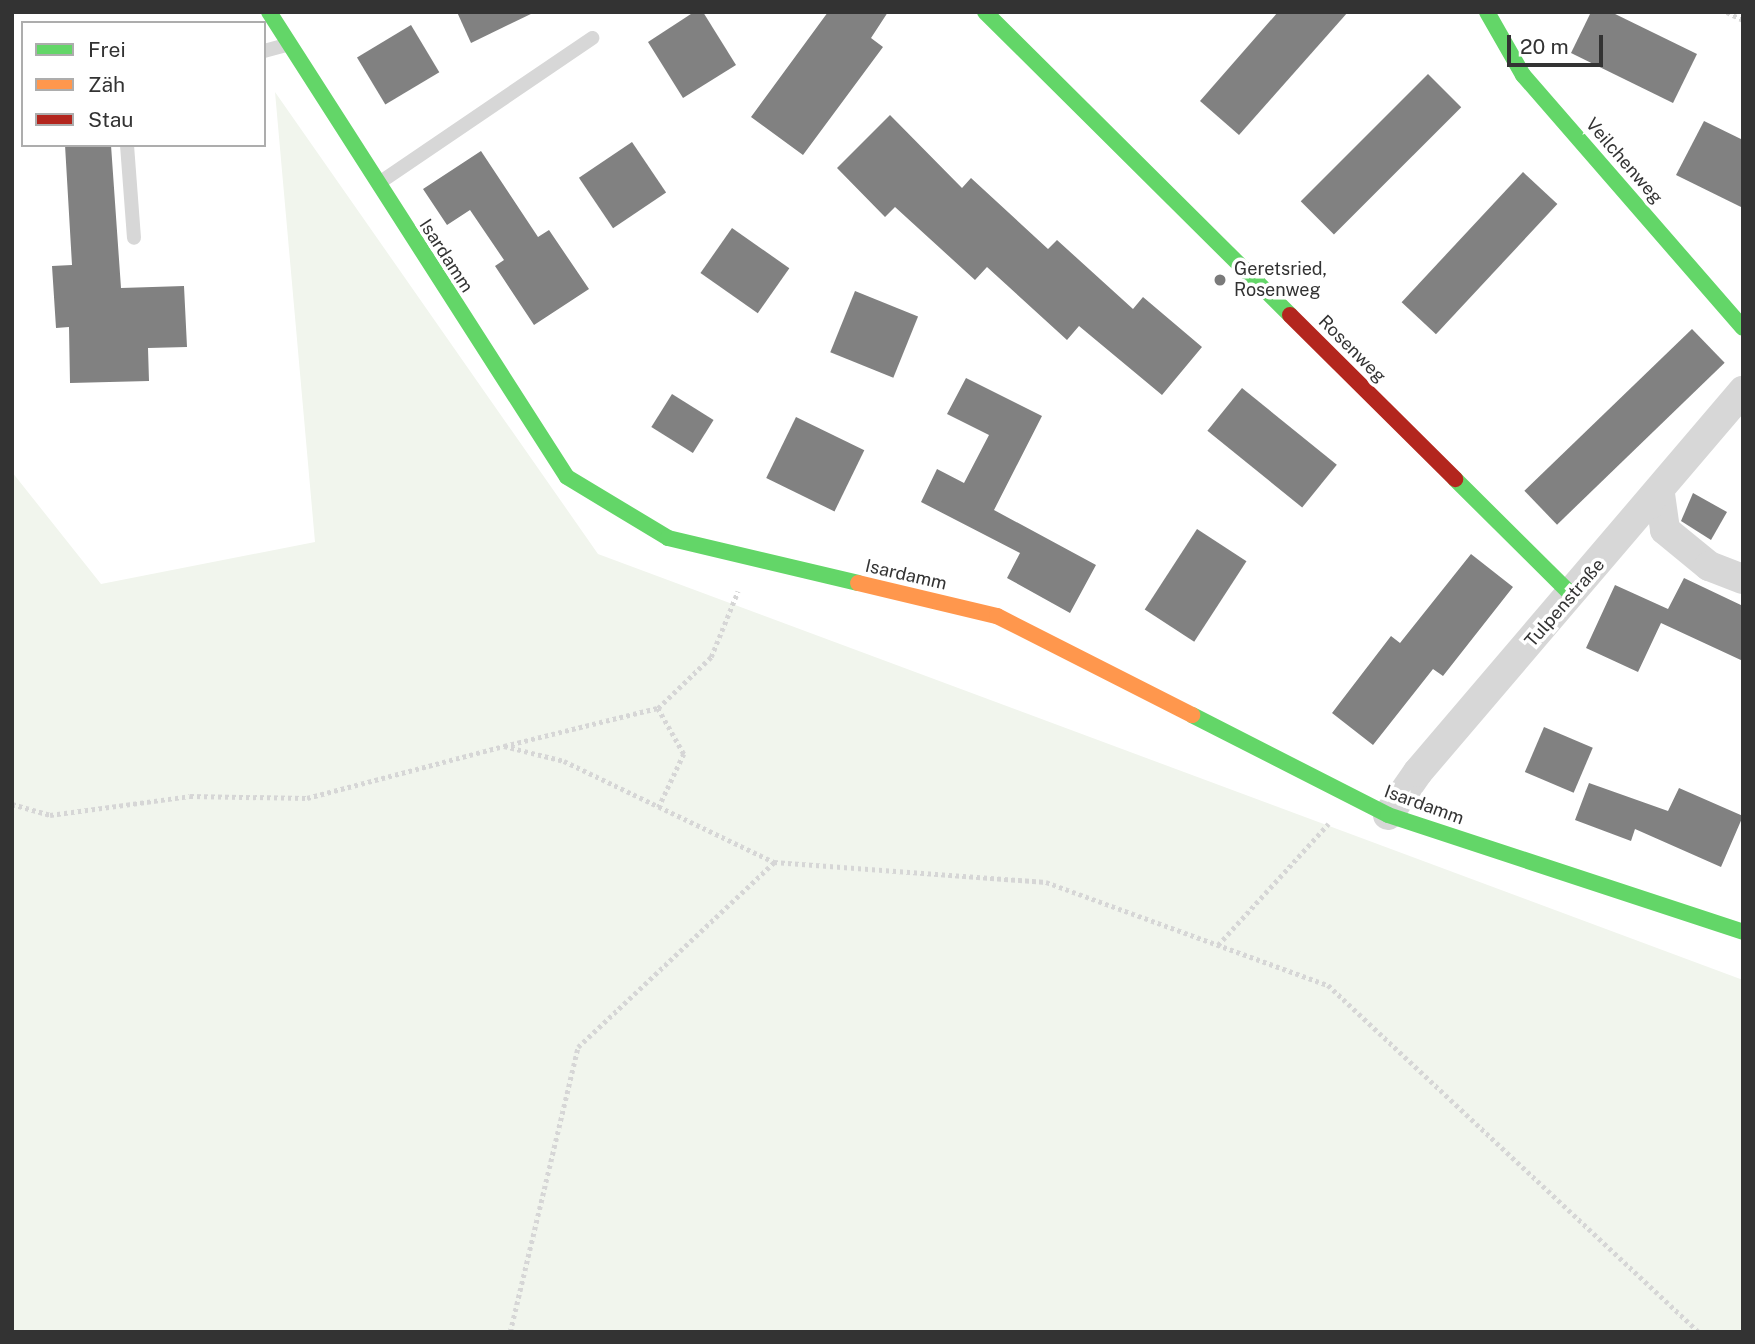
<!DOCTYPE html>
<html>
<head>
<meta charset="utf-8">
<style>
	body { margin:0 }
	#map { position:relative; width:1755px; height:1344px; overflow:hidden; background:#fff; font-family:"Public Sans",sans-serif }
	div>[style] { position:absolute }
	.green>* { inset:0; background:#f1f5ed }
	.building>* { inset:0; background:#818181; transform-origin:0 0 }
	.path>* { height:4.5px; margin-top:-2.25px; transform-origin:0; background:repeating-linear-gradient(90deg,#d6d6d6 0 3.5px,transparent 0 7px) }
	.lane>* { height:14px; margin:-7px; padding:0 7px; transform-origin:7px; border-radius:7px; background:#d7d7d7 }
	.street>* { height:30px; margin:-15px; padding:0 15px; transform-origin:15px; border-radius:15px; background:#d7d7d7 }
	.fast>* { height:16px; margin:-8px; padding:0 8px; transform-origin:8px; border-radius:8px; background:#63d668 }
	.slow>* { height:16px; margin:-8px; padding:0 8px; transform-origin:8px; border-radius:8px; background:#ff974d }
	.jam>* { height:16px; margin:-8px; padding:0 8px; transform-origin:8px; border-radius:8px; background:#b3261e }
	.dots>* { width:19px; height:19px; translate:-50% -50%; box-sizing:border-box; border:4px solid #fff; border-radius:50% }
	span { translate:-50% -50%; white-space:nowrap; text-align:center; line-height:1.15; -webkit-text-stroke:7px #fff; paint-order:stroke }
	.street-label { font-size:18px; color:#333 }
	.poi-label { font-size:18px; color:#333 }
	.left { translate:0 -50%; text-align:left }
	.frame { position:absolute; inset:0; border:14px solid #333; pointer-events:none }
	.legend { position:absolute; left:21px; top:21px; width:245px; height:126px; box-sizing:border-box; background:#fff; border:2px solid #adadad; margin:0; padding:9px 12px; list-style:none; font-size:21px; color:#333 }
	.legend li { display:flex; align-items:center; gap:14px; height:35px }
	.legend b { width:35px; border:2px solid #adadad }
	.scale { position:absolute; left:1507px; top:35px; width:96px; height:32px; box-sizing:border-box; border:4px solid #333; border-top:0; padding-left:9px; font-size:21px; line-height:24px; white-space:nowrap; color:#333; -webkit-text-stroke:5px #fff; paint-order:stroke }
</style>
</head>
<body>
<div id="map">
	<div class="green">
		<div style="clip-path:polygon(275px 92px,598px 554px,1743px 980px,1743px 1332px,12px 1332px,12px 472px,101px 584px,315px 542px)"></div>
	</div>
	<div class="building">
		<div style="clip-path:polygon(457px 12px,535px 12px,471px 43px)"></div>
		<div style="clip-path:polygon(694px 12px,703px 12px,736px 65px,683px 98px,648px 42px)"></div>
		<div style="clip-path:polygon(828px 12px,888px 12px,871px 38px,883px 47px,803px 155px,751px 117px)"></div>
		<div style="clip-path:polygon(1278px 12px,1348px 12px,1239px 135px,1200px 101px)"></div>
		<div style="clip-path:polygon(1591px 12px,1611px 12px,1697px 54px,1673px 103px,1571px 53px)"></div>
		<div style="left:411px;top:25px;width:55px;height:63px;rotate:59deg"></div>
		<div style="left:1428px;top:74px;width:47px;height:180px;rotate:45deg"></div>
		<div style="clip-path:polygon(890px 115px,962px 188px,971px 178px,1048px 249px,1057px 240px,1133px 309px,1143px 297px,1202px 347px,1162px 395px,1079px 326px,1067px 340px,987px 267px,975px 280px,895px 207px,885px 217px,837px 168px)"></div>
		<div style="clip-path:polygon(1704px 121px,1743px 140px,1743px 208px,1676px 175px)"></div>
		<div style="left:632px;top:142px;width:61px;height:64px;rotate:56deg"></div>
		<div style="clip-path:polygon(65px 145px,111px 145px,121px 288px,184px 286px,187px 347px,148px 348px,149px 381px,70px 383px,69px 327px,56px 328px,52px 266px,72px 265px)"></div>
		<div style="clip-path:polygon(481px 151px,538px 237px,549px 230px,589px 289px,534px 325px,495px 266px,504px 260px,470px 210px,447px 225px,423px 189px)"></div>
		<div style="left:1523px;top:172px;width:47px;height:178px;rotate:43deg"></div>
		<div style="left:732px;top:228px;width:70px;height:55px;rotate:35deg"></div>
		<div style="left:855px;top:291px;width:68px;height:66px;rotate:22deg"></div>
		<div style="left:1692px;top:329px;width:47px;height:233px;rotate:46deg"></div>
		<div style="clip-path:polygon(966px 378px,1042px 416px,994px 510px,1096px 565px,1070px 613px,1007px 578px,1020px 553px,921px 502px,937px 469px,964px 483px,989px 435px,947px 414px)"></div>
		<div style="left:1242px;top:388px;width:122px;height:55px;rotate:39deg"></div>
		<div style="left:672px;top:394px;width:49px;height:39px;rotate:32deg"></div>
		<div style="left:796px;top:417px;width:76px;height:68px;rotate:26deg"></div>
		<div style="clip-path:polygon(1693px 493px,1727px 512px,1711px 540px,1681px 521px)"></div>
		<div style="left:1197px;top:529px;width:59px;height:96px;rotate:33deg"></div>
		<div style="clip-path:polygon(1471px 554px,1513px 587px,1443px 676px,1433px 669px,1373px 745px,1332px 713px,1391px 636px,1400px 643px)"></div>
		<div style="clip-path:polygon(1684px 578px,1743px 606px,1743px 661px,1661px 623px,1638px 672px,1586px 648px,1615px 585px,1668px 609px)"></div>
		<div style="left:1544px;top:727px;width:53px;height:49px;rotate:23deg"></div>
		<div style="clip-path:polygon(1589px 783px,1668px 811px,1679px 788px,1743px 816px,1721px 867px,1635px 829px,1631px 841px,1575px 820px)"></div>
	</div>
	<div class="path">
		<div style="left:1727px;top:12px;width:18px;rotate:27deg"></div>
		<div style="left:658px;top:708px;width:53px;rotate:60.5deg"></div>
		<div style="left:684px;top:754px;width:59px;rotate:115.3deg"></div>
		<div style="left:504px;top:746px;width:159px;rotate:-13.9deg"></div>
		<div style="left:658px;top:708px;width:74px;rotate:-43.9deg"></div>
		<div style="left:711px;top:657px;width:71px;rotate:-67.8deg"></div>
		<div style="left:12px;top:804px;width:40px;rotate:16deg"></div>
		<div style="left:50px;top:815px;width:141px;rotate:-7.7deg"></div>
		<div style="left:190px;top:796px;width:117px;rotate:1deg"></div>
		<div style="left:307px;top:798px;width:204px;rotate:-14.8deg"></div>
		<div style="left:504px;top:746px;width:62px;rotate:14deg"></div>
		<div style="left:564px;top:761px;width:233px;rotate:25.7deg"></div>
		<div style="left:774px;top:862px;width:273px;rotate:4.2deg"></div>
		<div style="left:1046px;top:882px;width:300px;rotate:20.1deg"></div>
		<div style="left:1328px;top:985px;width:508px;rotate:43.09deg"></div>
		<div style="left:1218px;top:945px;width:164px;rotate:-47.7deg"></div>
		<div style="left:510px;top:1332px;width:293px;rotate:-76.6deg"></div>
		<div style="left:578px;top:1047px;width:270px;rotate:-43.3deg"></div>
	</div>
	<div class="lane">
		<div style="left:264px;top:51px;width:23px;rotate:-15deg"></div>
		<div style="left:127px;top:145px;width:93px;rotate:85.7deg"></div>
		<div style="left:379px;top:183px;width:258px;rotate:-34.2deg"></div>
	</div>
	<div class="street">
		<div style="left:1660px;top:494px;width:36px;rotate:82deg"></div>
		<div style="left:1665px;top:530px;width:57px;rotate:39.3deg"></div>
		<div style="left:1709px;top:566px;width:36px;rotate:21deg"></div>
		<div style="left:1388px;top:815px;width:52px;rotate:-55.1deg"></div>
		<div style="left:1418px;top:772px;width:501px;rotate:-49.54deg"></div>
	</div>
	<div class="fast">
		<div style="left:269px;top:12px;width:552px;rotate:57.35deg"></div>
		<div style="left:567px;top:477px;width:118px;rotate:31.1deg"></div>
		<div style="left:668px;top:538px;width:195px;rotate:13.3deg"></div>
		<div style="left:985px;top:12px;width:430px;rotate:44.8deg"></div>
		<div style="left:1487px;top:12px;width:73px;rotate:60.3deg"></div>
		<div style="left:1523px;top:75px;width:335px;rotate:49deg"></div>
		<div style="left:1455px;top:479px;width:165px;rotate:44.8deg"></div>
		<div style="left:1192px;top:715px;width:220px;rotate:27deg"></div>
		<div style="left:1388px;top:815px;width:374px;rotate:18.2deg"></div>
	</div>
	<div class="slow">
		<div style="left:858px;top:583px;width:143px;rotate:13.4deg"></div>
		<div style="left:997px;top:616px;width:219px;rotate:26.9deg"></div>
	</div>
	<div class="jam">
		<div style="left:1290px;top:315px;width:233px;rotate:44.8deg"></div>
	</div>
	<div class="dots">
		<div style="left:1220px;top:280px;background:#7a7a7a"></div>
	</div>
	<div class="street-label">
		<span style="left:1624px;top:161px;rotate:49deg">Veilchenweg</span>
		<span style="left:446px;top:256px;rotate:57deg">Isardamm</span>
		<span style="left:1352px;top:349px;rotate:45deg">Rosenweg</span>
		<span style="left:906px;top:575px;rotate:13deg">Isardamm</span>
		<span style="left:1565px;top:603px;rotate:-49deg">Tulpenstraße</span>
		<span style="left:1424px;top:805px;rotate:20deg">Isardamm</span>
	</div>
	<div class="poi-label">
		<span class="left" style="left:1234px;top:280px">Geretsried,<br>Rosenweg</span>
	</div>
	<div class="frame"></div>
	<ul class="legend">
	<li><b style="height:9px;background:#63d668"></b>Frei</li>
	<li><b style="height:9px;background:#ff974d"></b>Zäh</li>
	<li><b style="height:9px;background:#b3261e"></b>Stau</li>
	</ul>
	<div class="scale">20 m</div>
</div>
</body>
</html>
